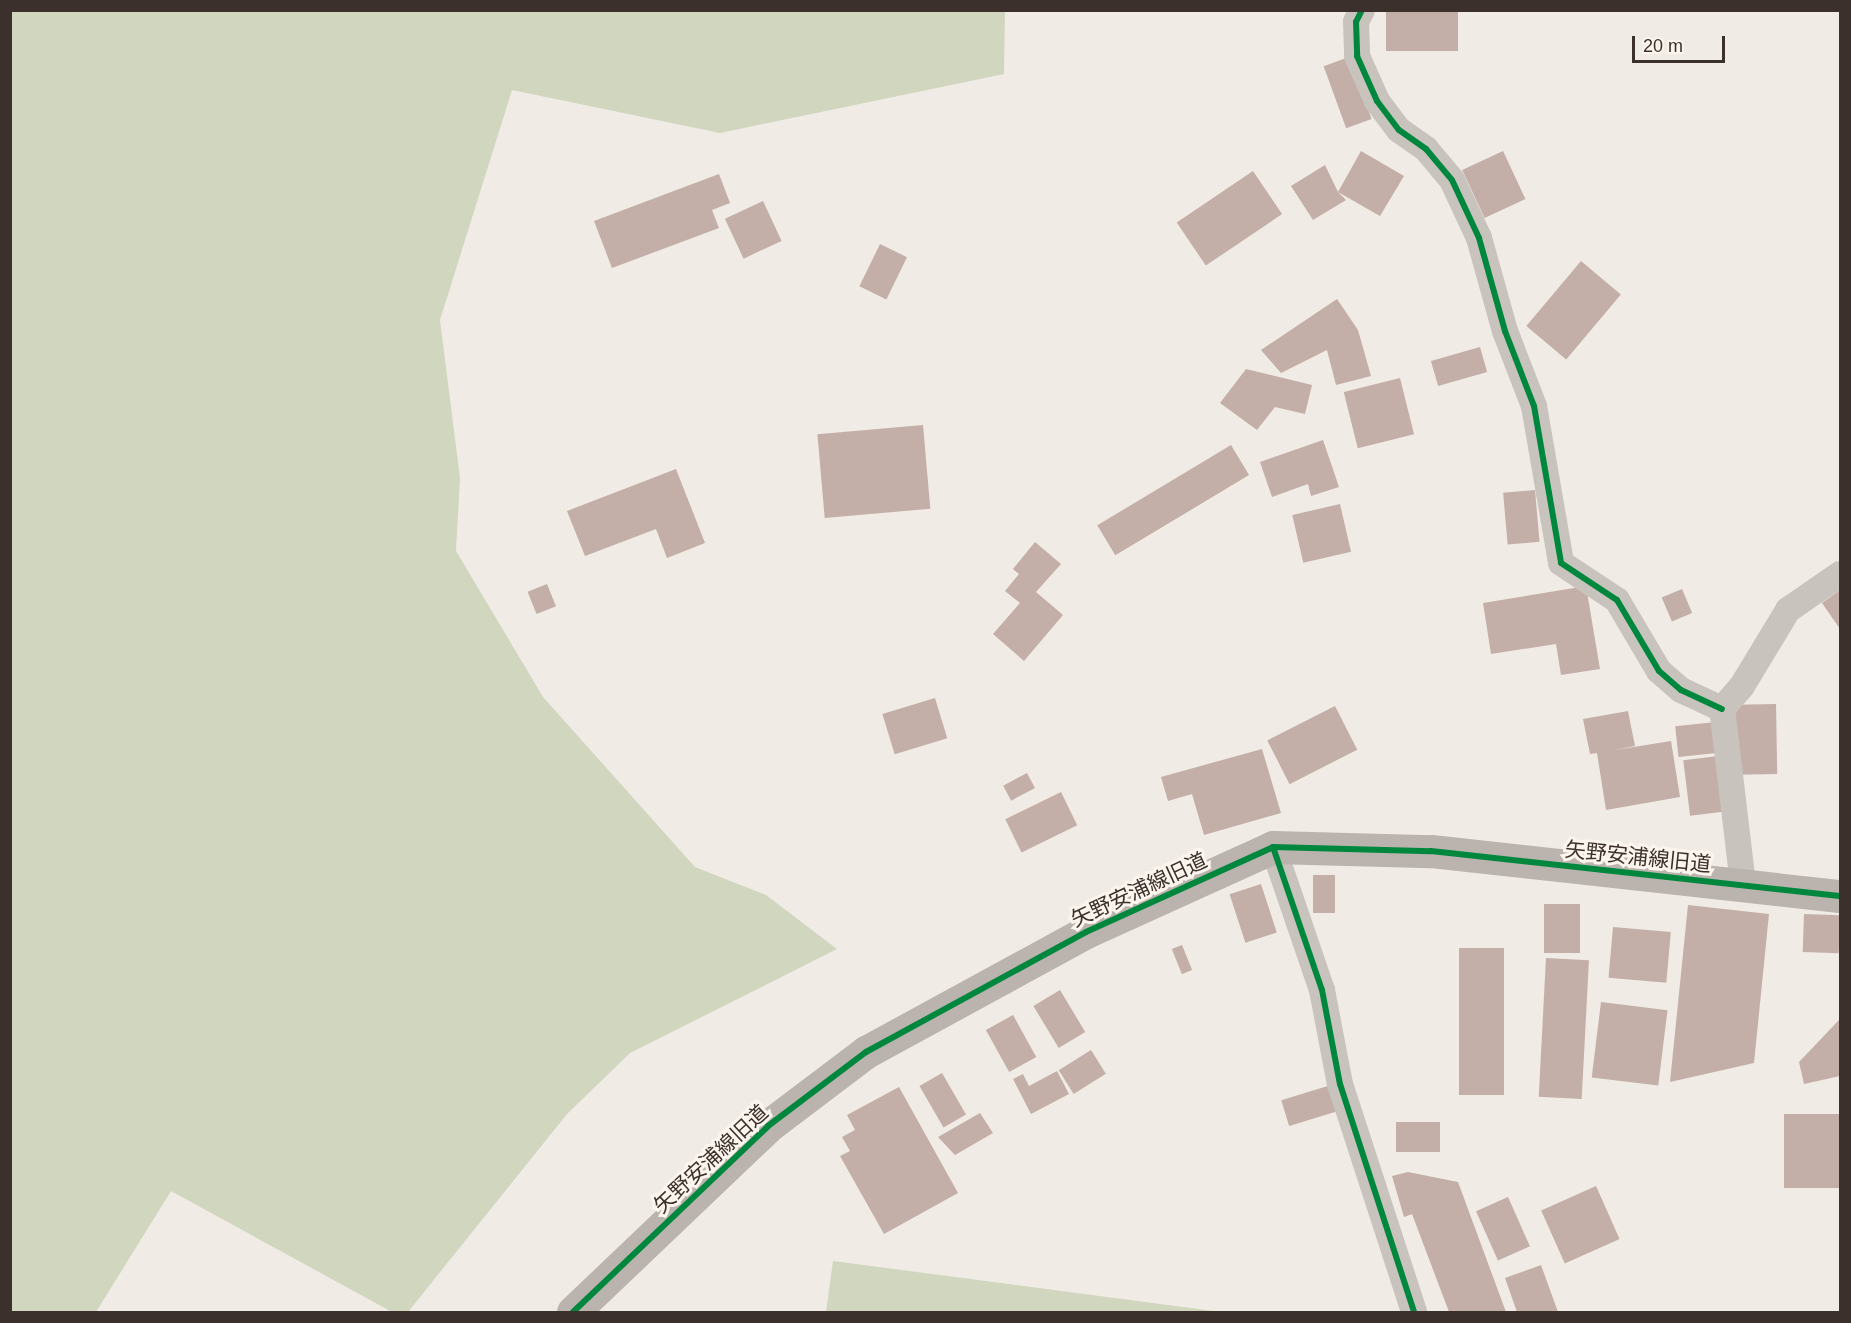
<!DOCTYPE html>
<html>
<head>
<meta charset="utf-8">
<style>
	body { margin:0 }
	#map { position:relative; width:1851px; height:1323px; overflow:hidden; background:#f0ebe5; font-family:Arial,"Noto Sans JP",sans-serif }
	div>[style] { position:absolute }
	.green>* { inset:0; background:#d1d6bf }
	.building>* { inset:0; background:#c3afa7; transform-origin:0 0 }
	.street>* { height:26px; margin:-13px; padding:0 13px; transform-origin:13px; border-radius:13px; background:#c9c3be }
	.secondary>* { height:33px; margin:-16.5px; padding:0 16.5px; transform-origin:16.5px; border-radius:16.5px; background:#bab3ae }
	.cycleway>* { height:6px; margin:-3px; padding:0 3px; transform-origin:3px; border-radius:3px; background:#00873e }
	span { translate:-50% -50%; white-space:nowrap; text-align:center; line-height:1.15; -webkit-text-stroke:6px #fbf5ee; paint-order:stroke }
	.street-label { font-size:21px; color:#3b302b }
	.frame { position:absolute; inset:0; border:12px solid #3b302b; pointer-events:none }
	.scale { position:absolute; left:1632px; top:36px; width:93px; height:27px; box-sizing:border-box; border:3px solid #3b302b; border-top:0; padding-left:8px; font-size:18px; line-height:21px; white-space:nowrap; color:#3b302b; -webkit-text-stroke:4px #fbf5ee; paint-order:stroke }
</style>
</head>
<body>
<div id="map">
	<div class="green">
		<div style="clip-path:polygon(10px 11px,1005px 11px,1004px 74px,720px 133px,512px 90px,440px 320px,460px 478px,456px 551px,543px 697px,695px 867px,766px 895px,837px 949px,630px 1053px,567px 1114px,408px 1312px,392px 1312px,171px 1191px,96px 1312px,11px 1312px)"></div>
		<div style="clip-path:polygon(833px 1261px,1221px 1312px,826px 1312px)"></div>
	</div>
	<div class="building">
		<div style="left:1386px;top:10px;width:72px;height:41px"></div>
		<div style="left:1349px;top:57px;width:66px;height:27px;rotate:70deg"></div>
		<div style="clip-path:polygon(1361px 151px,1404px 176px,1380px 216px,1338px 192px,1346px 200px,1313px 220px,1291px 186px,1325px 165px,1338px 192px)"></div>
		<div style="left:1503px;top:151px;width:53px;height:45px;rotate:65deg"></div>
		<div style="left:1253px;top:171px;width:52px;height:92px;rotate:56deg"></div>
		<div style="clip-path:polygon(719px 174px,730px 203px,712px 210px,719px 228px,612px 268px,594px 221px)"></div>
		<div style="left:763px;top:201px;width:44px;height:42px;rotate:65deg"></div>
		<div style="left:880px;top:244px;width:30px;height:47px;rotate:26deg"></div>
		<div style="left:1581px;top:261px;width:52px;height:85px;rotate:40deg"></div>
		<div style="clip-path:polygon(1337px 299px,1358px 330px,1371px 376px,1336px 385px,1327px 350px,1281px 373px,1261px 350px)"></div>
		<div style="left:1480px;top:347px;width:26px;height:51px;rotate:74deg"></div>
		<div style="clip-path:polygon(1246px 369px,1312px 385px,1305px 414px,1275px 407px,1257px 430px,1220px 403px)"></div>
		<div style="left:1400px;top:378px;width:58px;height:58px;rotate:76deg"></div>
		<div style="left:923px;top:425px;width:84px;height:106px;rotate:85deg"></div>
		<div style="clip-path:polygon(1323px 440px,1339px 487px,1311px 496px,1308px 484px,1272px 497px,1260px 462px)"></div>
		<div style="left:1231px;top:445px;width:35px;height:156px;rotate:59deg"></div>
		<div style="clip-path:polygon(676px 469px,705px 543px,667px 558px,656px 529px,585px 556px,567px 511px)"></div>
		<div style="left:1535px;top:490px;width:52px;height:32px;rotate:85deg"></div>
		<div style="left:1340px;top:504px;width:49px;height:49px;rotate:77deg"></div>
		<div style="clip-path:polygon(1035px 542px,1061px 564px,1036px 592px,1063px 615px,1024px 661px,993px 634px,1020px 603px,1005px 591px,1019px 574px,1013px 569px)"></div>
		<div style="left:547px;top:584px;width:24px;height:21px;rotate:68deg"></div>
		<div style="clip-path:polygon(1586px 586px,1600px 669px,1561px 675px,1556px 644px,1491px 654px,1483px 603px)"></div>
		<div style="left:1682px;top:589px;width:26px;height:22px;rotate:67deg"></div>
		<div style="clip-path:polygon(1840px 590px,1840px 629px,1822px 603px)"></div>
		<div style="left:935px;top:698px;width:42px;height:55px;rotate:73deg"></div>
		<div style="left:1776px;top:704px;width:70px;height:41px;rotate:89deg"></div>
		<div style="left:1335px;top:706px;width:49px;height:76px;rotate:63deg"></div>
		<div style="clip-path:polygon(1628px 711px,1635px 746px,1615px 750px,1671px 741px,1680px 797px,1606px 810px,1597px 753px,1590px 754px,1583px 719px)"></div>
		<div style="left:1716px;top:722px;width:31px;height:41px;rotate:84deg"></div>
		<div style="clip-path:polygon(1262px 749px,1281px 813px,1204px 835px,1192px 794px,1168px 801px,1161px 777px)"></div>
		<div style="left:1718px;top:756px;width:56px;height:35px;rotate:83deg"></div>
		<div style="left:1027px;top:773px;width:17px;height:27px;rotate:62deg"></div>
		<div style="left:1061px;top:792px;width:37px;height:62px;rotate:64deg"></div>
		<div style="left:1313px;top:875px;width:22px;height:38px"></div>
		<div style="left:1261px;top:884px;width:51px;height:33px;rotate:72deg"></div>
		<div style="left:1580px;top:904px;width:49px;height:36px;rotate:90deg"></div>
		<div style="clip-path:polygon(1688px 905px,1769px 914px,1754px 1063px,1670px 1082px)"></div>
		<div style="left:1804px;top:914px;width:36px;height:38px;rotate:2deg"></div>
		<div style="left:1613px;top:927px;width:58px;height:51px;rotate:5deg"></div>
		<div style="left:1182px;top:945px;width:27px;height:11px;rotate:68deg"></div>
		<div style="left:1459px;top:948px;width:45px;height:147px"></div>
		<div style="left:1546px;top:958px;width:43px;height:139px;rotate:3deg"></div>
		<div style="left:1060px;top:990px;width:49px;height:31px;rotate:59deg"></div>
		<div style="left:1601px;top:1002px;width:67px;height:76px;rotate:7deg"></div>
		<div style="left:1013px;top:1015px;width:48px;height:31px;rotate:61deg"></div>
		<div style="clip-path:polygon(1840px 1019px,1840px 1076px,1804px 1084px,1799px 1062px)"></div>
		<div style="left:1091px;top:1050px;width:28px;height:38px;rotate:58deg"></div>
		<div style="clip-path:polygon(1057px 1071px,1069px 1094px,1031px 1114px,1013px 1079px,1023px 1074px,1029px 1086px)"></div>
		<div style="left:942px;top:1073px;width:48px;height:26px;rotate:60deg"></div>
		<div style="left:1331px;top:1085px;width:27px;height:52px;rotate:73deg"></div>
		<div style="clip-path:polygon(899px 1087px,958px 1193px,884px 1234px,840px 1156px,850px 1151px,842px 1137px,855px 1130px,847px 1115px)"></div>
		<div style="clip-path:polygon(980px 1113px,993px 1133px,955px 1155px,938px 1137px)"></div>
		<div style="left:1840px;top:1114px;width:74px;height:56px;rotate:90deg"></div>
		<div style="left:1396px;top:1122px;width:44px;height:30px"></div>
		<div style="clip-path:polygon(1408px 1172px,1458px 1182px,1506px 1312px,1449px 1312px,1412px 1214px,1404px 1217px,1392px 1176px)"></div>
		<div style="left:1596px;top:1186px;width:58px;height:60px;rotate:66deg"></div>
		<div style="left:1508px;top:1197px;width:54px;height:35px;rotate:66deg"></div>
		<div style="clip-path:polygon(1541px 1265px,1558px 1312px,1517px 1312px,1505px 1278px)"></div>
	</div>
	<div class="street">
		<div style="left:1362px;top:10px;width:13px;rotate:117deg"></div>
		<div style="left:1356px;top:22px;width:34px;rotate:88deg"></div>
		<div style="left:1357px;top:56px;width:49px;rotate:66deg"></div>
		<div style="left:1377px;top:101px;width:36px;rotate:53deg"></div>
		<div style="left:1399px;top:130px;width:33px;rotate:35deg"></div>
		<div style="left:1426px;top:149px;width:40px;rotate:50deg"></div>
		<div style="left:1452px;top:180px;width:64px;rotate:65deg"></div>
		<div style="left:1479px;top:238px;width:97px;rotate:74.4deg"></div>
		<div style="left:1505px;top:331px;width:80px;rotate:68.9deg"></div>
		<div style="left:1534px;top:406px;width:159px;rotate:80.2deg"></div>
		<div style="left:1561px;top:563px;width:67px;rotate:33.5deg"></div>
		<div style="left:1617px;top:600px;width:82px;rotate:59.4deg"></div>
		<div style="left:1659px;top:671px;width:29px;rotate:41deg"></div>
		<div style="left:1681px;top:690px;width:45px;rotate:24.9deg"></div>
		<div style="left:1273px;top:847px;width:151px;rotate:71.1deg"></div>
		<div style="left:1322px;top:990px;width:96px;rotate:79.2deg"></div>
		<div style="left:1340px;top:1084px;width:240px;rotate:72deg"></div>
		<div style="left:1743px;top:884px;width:176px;rotate:-96.8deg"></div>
		<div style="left:1722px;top:709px;width:30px;rotate:-49deg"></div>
		<div style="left:1742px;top:686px;width:89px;rotate:-58.8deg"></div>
		<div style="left:1788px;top:610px;width:63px;rotate:-34.7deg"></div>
	</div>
	<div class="secondary">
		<div style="left:573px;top:1312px;width:269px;rotate:-43.6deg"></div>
		<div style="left:768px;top:1126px;width:123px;rotate:-37.1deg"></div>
		<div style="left:866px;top:1052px;width:251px;rotate:-28.6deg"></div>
		<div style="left:1086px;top:932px;width:205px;rotate:-24.4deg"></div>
		<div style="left:1273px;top:847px;width:158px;rotate:1.5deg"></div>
		<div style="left:1431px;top:851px;width:411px;rotate:6.3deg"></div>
	</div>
	<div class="cycleway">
		<div style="left:1362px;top:10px;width:13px;rotate:117deg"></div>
		<div style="left:1356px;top:22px;width:34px;rotate:88deg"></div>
		<div style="left:1357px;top:56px;width:49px;rotate:66deg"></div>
		<div style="left:1377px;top:101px;width:36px;rotate:53deg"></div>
		<div style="left:1399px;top:130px;width:33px;rotate:35deg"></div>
		<div style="left:1426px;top:149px;width:40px;rotate:50deg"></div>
		<div style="left:1452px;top:180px;width:64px;rotate:65deg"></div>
		<div style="left:1479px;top:238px;width:97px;rotate:74.4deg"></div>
		<div style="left:1505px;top:331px;width:80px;rotate:68.9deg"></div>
		<div style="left:1534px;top:406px;width:159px;rotate:80.2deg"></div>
		<div style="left:1561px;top:563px;width:67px;rotate:33.5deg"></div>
		<div style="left:1617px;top:600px;width:82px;rotate:59.4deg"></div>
		<div style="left:1659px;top:671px;width:29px;rotate:41deg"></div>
		<div style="left:1681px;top:690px;width:45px;rotate:24.9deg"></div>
		<div style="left:1273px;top:847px;width:151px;rotate:71.1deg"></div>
		<div style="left:1322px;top:990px;width:96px;rotate:79.2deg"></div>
		<div style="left:1340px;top:1084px;width:240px;rotate:72deg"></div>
		<div style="left:573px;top:1312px;width:269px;rotate:-43.6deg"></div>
		<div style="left:768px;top:1126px;width:123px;rotate:-37.1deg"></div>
		<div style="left:866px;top:1052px;width:251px;rotate:-28.6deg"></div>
		<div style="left:1086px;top:932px;width:205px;rotate:-24.4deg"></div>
		<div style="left:1273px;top:847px;width:158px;rotate:1.5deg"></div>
		<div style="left:1431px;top:851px;width:411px;rotate:6.3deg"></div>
	</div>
	<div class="street-label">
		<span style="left:1638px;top:857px;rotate:6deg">矢野安浦線旧道</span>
		<span style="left:1139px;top:890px;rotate:-25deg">矢野安浦線旧道</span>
		<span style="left:711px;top:1159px;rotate:-43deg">矢野安浦線旧道</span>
	</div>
	<div class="frame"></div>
	<div class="scale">20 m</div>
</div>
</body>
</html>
